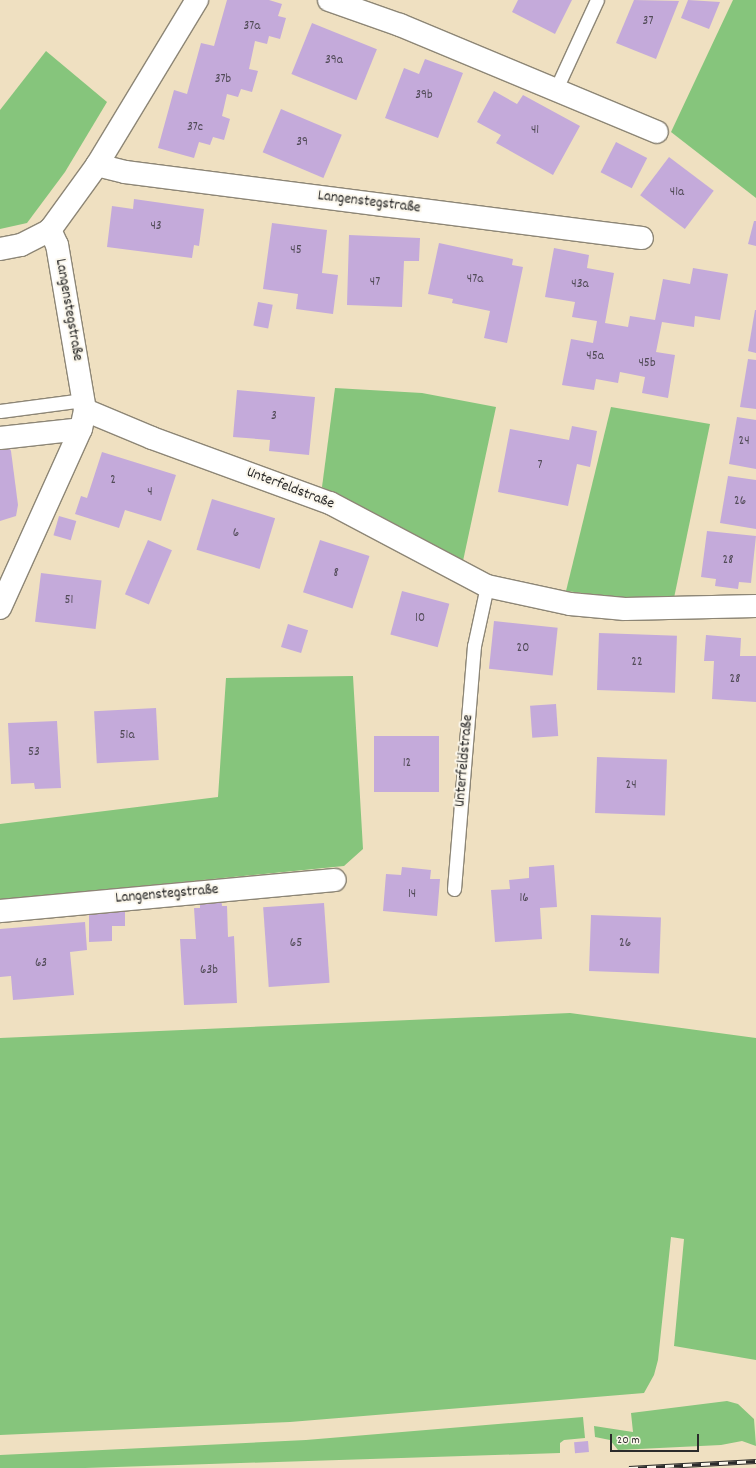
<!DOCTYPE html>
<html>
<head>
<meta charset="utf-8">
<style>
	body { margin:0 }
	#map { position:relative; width:756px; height:1468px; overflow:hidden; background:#efe0c1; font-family:Dekko,sans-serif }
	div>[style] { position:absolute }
	.green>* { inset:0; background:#86c57c }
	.building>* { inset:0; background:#c4aada; transform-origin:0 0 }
	.roads { filter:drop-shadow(1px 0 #8d8676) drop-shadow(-1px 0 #8d8676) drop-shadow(0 1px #8d8676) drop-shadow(0 -1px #8d8676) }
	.lane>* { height:13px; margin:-6.5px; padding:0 6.5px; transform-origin:6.5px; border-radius:6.5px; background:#fff }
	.street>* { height:22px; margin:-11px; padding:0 11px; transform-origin:11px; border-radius:11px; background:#fff }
	.rail>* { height:4.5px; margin-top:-2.25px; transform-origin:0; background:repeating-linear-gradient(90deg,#fbf7ec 0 9px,#2b2b2b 0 18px); box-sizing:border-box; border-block:1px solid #2b2b2b }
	span { translate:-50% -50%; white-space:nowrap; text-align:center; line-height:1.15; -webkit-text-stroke:4px #fbf7ec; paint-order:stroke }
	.number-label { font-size:13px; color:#514b57 }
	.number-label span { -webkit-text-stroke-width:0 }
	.street-label { font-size:15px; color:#2b2b2b }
	.scale { position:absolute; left:610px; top:1434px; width:89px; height:18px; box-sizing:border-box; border:2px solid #2b2b2b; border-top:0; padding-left:5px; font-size:12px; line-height:14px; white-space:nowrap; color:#2b2b2b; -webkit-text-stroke:3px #fbf7ec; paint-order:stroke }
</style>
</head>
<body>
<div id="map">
	<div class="green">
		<div style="clip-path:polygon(733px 0,756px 0,756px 198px,671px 132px)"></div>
		<div style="clip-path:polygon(46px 51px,107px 102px,65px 172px,27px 223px,0 229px,0 110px)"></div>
		<div style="clip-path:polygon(335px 388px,422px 393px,496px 407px,463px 561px,322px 487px)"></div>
		<div style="clip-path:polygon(611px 407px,710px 424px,674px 598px,623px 598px,566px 591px)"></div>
		<div style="clip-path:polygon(353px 676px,363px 849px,344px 866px,0 900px,0 824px,218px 797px,226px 678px)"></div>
		<div style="clip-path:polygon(570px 1013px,756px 1038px,756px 1360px,674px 1346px,684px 1239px,671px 1237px,658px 1360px,654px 1375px,644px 1393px,290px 1422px,0 1435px,0 1038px)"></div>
		<div style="clip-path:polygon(727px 1401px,738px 1404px,754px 1419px,756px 1446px,742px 1441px,721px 1445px,618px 1450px,610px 1440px,595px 1437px,594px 1426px,633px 1432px,631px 1413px)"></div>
		<div style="clip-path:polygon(583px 1417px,585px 1438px,564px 1440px,560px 1443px,560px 1453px,85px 1468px,0 1468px,0 1455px,306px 1440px)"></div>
	</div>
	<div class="building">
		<div style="clip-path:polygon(227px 0,269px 0,282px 4px,278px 16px,286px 18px,280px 39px,269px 36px,267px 44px,255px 41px,249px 69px,258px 71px,252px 92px,241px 89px,238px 97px,227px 94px,222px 116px,230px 119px,224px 140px,213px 137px,210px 145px,199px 142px,194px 158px,158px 148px,174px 90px,187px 94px,201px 43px,214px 46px)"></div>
		<div style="clip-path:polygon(518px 0,572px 0,555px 34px,512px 12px)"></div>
		<div style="clip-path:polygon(634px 0,679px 1px,656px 59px,616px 43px)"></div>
		<div style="clip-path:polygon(688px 0,720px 2px,709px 29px,681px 18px)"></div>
		<div style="left:312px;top:23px;width:70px;height:55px;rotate:22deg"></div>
		<div style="clip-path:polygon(425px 59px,463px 73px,438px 138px,385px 118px,404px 68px,419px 74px)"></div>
		<div style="clip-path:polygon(494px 91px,517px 104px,523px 95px,580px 126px,553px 175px,496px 143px,501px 135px,477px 122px)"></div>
		<div style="left:281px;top:109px;width:66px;height:47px;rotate:23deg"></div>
		<div style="left:616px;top:142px;width:35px;height:34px;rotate:27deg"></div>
		<div style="left:669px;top:157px;width:56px;height:48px;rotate:37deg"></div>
		<div style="clip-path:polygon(134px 199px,204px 209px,199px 246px,194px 245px,192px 258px,107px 247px,112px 206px,133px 209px)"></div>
		<div style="clip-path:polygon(754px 221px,756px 221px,756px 246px,748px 244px)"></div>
		<div style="clip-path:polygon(272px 223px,327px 230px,322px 273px,338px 275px,333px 314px,296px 309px,298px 294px,263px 289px)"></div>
		<div style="clip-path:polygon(349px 235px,420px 238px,419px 261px,404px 261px,402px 307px,347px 305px)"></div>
		<div style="clip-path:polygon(439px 243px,513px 259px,512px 265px,523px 267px,507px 343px,484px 338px,490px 311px,452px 303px,453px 299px,428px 294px)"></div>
		<div style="clip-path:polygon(554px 248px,589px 255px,587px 268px,614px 273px,605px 323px,628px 327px,630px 316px,655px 320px,663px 279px,690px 284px,693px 268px,728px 274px,720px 320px,695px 316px,694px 327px,662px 322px,656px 352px,675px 355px,668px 398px,642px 393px,645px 377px,620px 372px,618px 383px,596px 379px,594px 390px,562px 385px,571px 339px,593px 343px,597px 321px,572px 317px,575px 302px,545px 297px)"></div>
		<div style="left:258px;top:302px;width:15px;height:24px;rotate:11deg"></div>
		<div style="clip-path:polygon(755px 310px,756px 310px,756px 353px,748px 351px)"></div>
		<div style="clip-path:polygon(748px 359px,756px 360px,756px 409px,740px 407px)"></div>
		<div style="clip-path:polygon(237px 390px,315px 397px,309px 455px,269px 451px,270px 440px,233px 437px)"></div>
		<div style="clip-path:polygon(737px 417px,756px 420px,756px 469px,729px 464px)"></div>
		<div style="clip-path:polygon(572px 426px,597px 431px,590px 467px,577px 464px,568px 506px,498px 492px,510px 429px,569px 440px)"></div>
		<div style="clip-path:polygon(0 442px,7px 443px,11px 451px,18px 505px,16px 516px,0 521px)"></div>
		<div style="clip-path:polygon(102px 452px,176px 475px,161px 521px,125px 510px,119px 528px,75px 514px,81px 496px,87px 498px)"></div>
		<div style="clip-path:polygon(728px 476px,756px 480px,756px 529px,720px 523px)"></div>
		<div style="left:212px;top:499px;width:66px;height:53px;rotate:17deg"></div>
		<div style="left:59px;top:516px;width:18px;height:20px;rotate:16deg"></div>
		<div style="clip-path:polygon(707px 531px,756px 536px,751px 583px,739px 582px,738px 589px,715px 586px,716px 579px,701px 577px)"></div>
		<div style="left:148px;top:540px;width:26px;height:59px;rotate:23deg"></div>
		<div style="left:320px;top:540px;width:52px;height:55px;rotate:18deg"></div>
		<div style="left:41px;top:573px;width:61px;height:49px;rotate:7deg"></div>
		<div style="left:402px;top:591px;width:49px;height:45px;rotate:15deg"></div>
		<div style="left:494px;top:621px;width:64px;height:48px;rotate:6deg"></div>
		<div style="left:288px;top:624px;width:21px;height:24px;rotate:17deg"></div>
		<div style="left:599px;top:633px;width:78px;height:57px;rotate:2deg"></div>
		<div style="clip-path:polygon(706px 635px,741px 638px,740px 656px,756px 656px,756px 702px,712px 699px,714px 661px,704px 661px)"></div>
		<div style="left:556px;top:704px;width:32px;height:26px;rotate:86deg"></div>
		<div style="left:156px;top:708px;width:52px;height:62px;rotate:87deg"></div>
		<div style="clip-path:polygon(57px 721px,61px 788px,35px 789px,34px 783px,11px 784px,8px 723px)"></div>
		<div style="left:374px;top:736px;width:65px;height:56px"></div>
		<div style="left:597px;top:757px;width:70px;height:56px;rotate:2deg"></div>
		<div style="clip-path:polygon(554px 865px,557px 907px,540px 908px,542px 939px,495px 942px,491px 890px,510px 889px,509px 880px,529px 878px,529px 867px)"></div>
		<div style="clip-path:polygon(402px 867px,431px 870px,430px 879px,440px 879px,437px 916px,383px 911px,386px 874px,401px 875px)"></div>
		<div style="clip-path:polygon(221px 898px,222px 906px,227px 906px,228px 937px,234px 936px,237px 1003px,184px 1005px,180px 939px,196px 939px,194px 908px,200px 908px,200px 899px)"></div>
		<div style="left:324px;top:903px;width:80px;height:61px;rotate:86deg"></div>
		<div style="clip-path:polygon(125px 909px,125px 926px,112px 926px,112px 941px,89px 942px,89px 910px)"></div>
		<div style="left:591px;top:915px;width:70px;height:56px;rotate:2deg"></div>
		<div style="clip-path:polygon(85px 922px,87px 950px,70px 952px,74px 995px,13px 1000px,11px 976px,0 977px,0 929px)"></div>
		<div style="left:588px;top:1441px;width:11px;height:14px;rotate:85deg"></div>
	</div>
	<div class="roads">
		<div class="lane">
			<div style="left:556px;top:89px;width:98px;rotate:-65.3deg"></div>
			<div style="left:0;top:411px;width:84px;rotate:-7.5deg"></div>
			<div style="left:454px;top:889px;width:244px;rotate:-85.3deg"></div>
			<div style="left:474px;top:646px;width:61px;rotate:-77.8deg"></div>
		</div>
		<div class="street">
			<div style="left:329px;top:0;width:75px;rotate:19.4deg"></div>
			<div style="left:400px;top:25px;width:278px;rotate:22.6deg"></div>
			<div style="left:97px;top:165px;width:29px;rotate:14deg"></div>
			<div style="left:125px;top:172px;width:521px;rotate:7.28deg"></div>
			<div style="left:0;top:249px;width:21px;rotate:-11deg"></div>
			<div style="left:21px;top:245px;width:33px;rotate:-27deg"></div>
			<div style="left:50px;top:230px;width:80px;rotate:-54.1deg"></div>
			<div style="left:97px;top:165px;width:193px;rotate:-58.8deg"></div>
			<div style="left:85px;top:410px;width:73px;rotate:22.7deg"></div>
			<div style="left:152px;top:438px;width:189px;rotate:20.1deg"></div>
			<div style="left:330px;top:503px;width:178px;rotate:27.9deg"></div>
			<div style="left:487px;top:586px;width:85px;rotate:12.2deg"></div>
			<div style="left:570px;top:604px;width:55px;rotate:5.2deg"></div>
			<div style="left:625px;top:609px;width:131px;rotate:-1.3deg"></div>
			<div style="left:0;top:438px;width:81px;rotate:-6.3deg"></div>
			<div style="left:0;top:608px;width:196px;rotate:-65.7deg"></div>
			<div style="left:81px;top:429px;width:19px;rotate:-78deg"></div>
			<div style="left:85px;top:410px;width:167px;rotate:-99.6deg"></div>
			<div style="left:57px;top:245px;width:17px;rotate:-115deg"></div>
			<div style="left:0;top:911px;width:336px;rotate:-5.3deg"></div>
		</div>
	</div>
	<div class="rail">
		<div style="left:629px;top:1468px;width:127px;rotate:-3.2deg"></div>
	</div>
	<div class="number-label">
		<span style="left:648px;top:22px">37</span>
		<span style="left:252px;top:27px">37a</span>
		<span style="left:334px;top:61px">39a</span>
		<span style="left:223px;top:80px">37b</span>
		<span style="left:424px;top:96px">39b</span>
		<span style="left:195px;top:128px">37c</span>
		<span style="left:535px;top:131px">41</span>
		<span style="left:302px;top:143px">39</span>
		<span style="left:677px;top:193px">41a</span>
		<span style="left:156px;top:227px">43</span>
		<span style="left:296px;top:251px">45</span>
		<span style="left:475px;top:280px">47a</span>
		<span style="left:375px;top:283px">47</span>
		<span style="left:580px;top:285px">43a</span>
		<span style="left:595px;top:357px">45a</span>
		<span style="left:647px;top:364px">45b</span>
		<span style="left:274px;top:417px">3</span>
		<span style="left:744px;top:442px">24</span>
		<span style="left:540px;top:466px">7</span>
		<span style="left:113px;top:481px">2</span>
		<span style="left:150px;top:493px">4</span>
		<span style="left:740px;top:502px">26</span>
		<span style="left:236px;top:534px">6</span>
		<span style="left:728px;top:561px">28</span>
		<span style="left:336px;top:574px">8</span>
		<span style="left:69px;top:601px">51</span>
		<span style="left:420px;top:619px">10</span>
		<span style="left:523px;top:649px">20</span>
		<span style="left:637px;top:663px">22</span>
		<span style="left:735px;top:680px">28</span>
		<span style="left:127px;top:736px">51a</span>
		<span style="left:34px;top:753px">53</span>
		<span style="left:407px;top:764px">12</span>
		<span style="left:631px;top:786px">24</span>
		<span style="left:412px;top:895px">14</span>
		<span style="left:524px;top:899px">16</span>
		<span style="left:296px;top:944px">65</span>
		<span style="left:625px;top:944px">26</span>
		<span style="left:41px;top:964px">63</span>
		<span style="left:209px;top:971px">63b</span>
	</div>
	<div class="street-label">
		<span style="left:369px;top:203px;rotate:7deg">Langenstegstraße</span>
		<span style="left:68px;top:310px;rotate:80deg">Langenstegstraße</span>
		<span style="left:290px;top:489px;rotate:21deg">Unterfeldstraße</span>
		<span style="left:465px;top:761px;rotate:-85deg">Unterfeldstraße</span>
		<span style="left:167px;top:895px;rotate:-5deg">Langenstegstraße</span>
	</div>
	<div class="scale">20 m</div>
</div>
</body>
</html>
